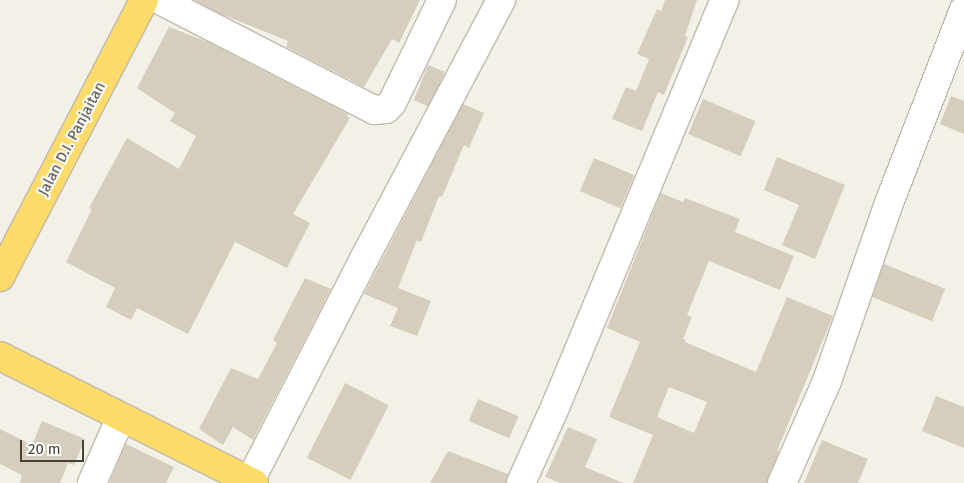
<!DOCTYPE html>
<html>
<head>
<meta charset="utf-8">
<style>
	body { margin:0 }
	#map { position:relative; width:964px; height:483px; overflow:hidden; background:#f3f1e7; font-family:"Fira Sans",sans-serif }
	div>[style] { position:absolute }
	.building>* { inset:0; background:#d5cebd; transform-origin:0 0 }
	.roads { filter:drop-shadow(1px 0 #bfbaaa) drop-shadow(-1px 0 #bfbaaa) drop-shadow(0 1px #bfbaaa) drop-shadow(0 -1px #bfbaaa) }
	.minor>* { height:28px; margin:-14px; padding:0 14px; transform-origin:14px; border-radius:14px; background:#fff }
	.highway>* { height:28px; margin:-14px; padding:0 14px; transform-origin:14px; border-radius:14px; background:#fcdb6a }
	span { translate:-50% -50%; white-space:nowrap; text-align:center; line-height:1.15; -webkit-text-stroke:4px #fff; paint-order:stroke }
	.street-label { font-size:15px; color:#474236 }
	.scale { position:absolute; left:20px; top:440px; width:64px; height:22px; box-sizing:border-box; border:2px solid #474236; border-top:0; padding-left:6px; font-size:15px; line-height:18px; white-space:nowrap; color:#474236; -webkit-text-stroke:4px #fff; paint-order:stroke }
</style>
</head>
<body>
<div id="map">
	<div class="building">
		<div style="clip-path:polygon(194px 0,420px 0,399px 43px,392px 39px,364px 87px,286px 47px,288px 41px,221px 14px)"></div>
		<div style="clip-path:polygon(665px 0,697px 0,685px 36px,688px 37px,664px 95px,658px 92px,642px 131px,612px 119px,626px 87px,636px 91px,649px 59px,637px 54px,657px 9px,661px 11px)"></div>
		<div style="clip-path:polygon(169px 27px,208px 42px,348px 114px,347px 116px,350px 118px,293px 214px,310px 223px,287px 268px,235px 242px,188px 334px,137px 308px,131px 320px,106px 307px,115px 288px,66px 262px,92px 209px,89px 208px,127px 138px,179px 169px,196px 136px,170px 121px,175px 113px,137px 88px)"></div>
		<div style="left:428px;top:65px;width:18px;height:38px;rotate:22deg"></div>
		<div style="clip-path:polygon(951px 96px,964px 101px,964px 134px,940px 124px)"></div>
		<div style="left:703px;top:99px;width:57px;height:38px;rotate:23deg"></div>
		<div style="clip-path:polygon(463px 104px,484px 113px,469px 148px,464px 145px,442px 197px,439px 196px,421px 242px,417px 240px,398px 288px,431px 301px,417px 336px,390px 326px,398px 308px,364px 294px)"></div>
		<div style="clip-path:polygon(777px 157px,845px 185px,815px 259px,782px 245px,799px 205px,764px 190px)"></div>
		<div style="left:594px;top:158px;width:44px;height:36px;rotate:23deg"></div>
		<div style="clip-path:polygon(evenodd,661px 193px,683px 202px,685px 198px,740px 219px,735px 232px,794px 256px,780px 290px,709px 261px,687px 315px,692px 317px,683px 339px,686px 340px,685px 342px,756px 372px,787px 297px,833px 316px,777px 451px,779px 451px,767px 483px,633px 483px,653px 435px,609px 417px,640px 342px,607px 328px,661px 193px,669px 387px,707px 402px,694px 433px,657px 417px,669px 387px)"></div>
		<div style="left:884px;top:264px;width:66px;height:35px;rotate:22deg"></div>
		<div style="clip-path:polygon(305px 278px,331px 289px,253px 440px,233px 427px,223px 445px,199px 429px,231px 368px,258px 379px,277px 343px,273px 340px)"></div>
		<div style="left:345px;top:383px;width:49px;height:84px;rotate:27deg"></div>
		<div style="clip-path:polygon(936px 396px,964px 407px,964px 448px,922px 431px)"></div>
		<div style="left:478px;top:399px;width:44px;height:24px;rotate:23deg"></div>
		<div style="clip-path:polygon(42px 421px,85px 439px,74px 465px,68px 463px,60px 483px,20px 483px,22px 476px,20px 474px,0 464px,0 429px,32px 445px)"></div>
		<div style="clip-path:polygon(568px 427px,597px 439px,585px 467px,623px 483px,560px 483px,545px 477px)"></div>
		<div style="clip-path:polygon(822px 440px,868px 459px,858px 483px,804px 483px)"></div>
		<div style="clip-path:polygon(126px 444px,174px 467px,166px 483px,109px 483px)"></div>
		<div style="clip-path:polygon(448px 451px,508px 474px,506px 483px,430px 483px)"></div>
	</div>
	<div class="roads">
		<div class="minor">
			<div style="left:160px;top:0;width:241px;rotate:27.2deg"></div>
			<div style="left:374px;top:110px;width:12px;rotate:-5deg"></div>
			<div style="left:386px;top:109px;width:8px;rotate:-45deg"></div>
			<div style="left:392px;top:103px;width:114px;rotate:-64.1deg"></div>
			<div style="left:250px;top:481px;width:250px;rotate:-62.8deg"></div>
			<div style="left:364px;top:259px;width:293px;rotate:-62.1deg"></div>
			<div style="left:92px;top:483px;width:72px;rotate:-66.3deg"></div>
			<div style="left:521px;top:483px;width:85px;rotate:-65.8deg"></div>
			<div style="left:556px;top:405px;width:439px;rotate:-67.4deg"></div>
			<div style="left:782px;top:483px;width:111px;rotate:-66.2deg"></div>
			<div style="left:827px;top:381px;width:188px;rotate:-70.8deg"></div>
			<div style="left:889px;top:203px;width:207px;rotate:-68.8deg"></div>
		</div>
		<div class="highway">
			<div style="left:0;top:277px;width:312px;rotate:-62.5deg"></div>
			<div style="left:0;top:356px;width:284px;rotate:26.6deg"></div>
		</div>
	</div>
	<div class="street-label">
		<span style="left:72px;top:139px;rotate:-62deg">Jalan D.I. Panjaitan</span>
	</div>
	<div class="scale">20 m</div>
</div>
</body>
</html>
